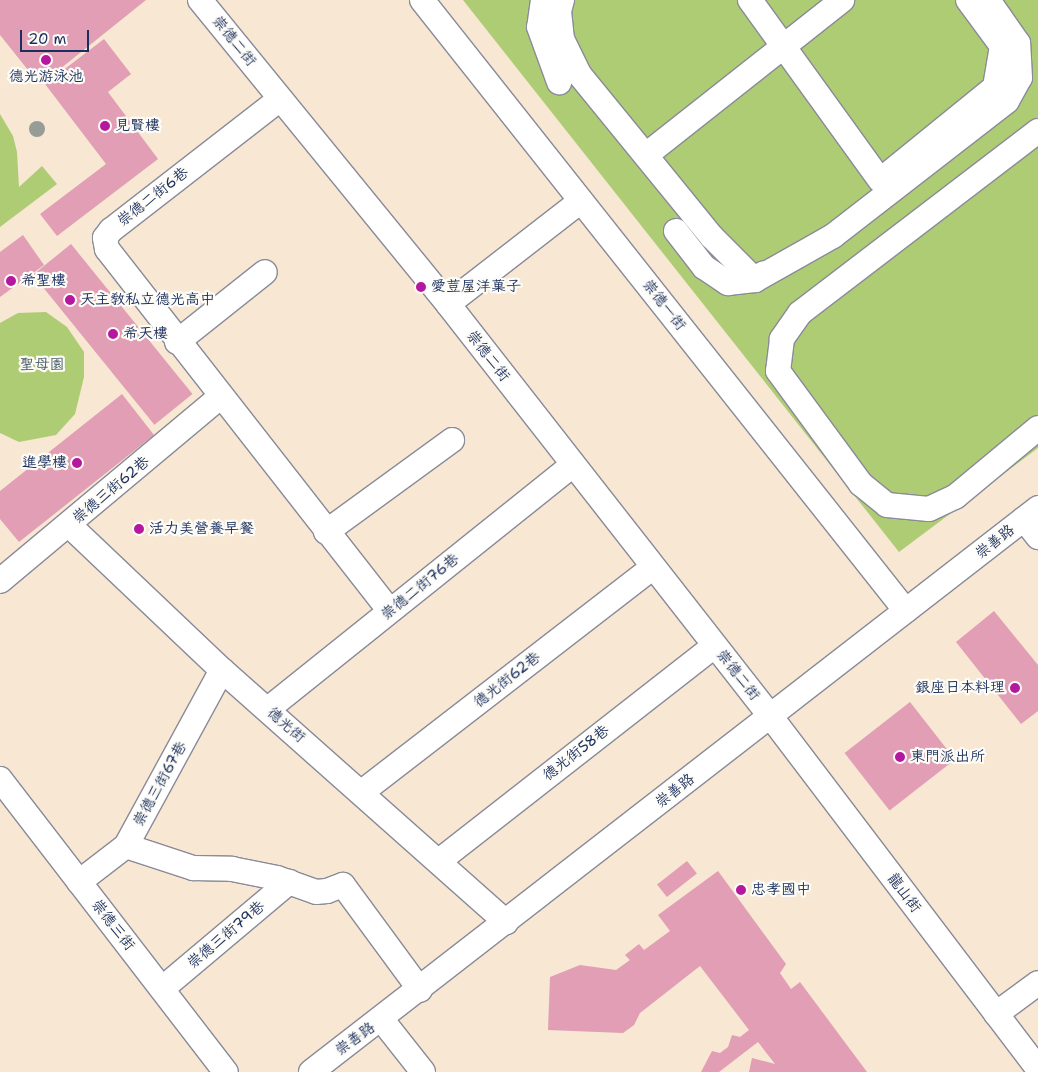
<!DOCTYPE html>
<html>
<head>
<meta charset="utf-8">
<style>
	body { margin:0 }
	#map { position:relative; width:1038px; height:1072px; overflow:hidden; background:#f7e7d3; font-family:"Shantell Sans","LXGW WenKai TC",sans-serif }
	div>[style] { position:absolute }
	.green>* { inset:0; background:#aecc74 }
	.building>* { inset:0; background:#e19eb5; transform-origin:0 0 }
	.roads { filter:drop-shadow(1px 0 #898b98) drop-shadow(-1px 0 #898b98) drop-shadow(0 1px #898b98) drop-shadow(0 -1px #898b98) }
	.minor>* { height:24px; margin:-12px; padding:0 12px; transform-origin:12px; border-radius:12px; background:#fff }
	.trees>* { width:16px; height:16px; margin:-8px; border-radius:50%; background:#969c96 }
	.dots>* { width:14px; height:14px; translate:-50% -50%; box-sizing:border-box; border:2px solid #fdfcf7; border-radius:50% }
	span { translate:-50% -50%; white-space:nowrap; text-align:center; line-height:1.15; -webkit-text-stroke:4.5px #fdfcf7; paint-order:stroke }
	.street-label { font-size:15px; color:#1b2f5e }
	.poi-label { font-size:15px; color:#1b2f5e }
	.left { translate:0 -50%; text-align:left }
	.right { translate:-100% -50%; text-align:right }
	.park-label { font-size:15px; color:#475e65 }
	.scale { position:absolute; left:20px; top:30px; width:69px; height:22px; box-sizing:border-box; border:2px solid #1b2f5e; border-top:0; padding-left:6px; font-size:15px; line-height:18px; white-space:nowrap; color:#1b2f5e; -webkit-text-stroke:4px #fdfcf7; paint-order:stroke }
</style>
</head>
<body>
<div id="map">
	<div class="green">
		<div style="clip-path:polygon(463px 0,1038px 0,1038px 448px,899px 552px)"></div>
		<div style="clip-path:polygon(0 114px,13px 136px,17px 152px,19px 187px,42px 166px,57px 184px,0 227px)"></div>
		<div style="clip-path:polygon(46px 312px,67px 327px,84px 352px,84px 377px,75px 414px,56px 435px,19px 442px,0 433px,0 323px,18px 313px)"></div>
	</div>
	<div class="building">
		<div style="clip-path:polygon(0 0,146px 0,40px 85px,0 35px)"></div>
		<div style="clip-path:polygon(104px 39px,131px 74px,108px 92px,158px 159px,57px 236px,40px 214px,106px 164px,45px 84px)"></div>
		<div style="clip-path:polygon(23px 235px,44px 265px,0 297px,0 252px)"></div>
		<div style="left:71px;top:244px;width:193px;height:49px;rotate:51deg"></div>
		<div style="clip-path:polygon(122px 394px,154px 435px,19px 542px,0 519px,0 491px)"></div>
		<div style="clip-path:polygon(994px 611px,1038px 665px,1038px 711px,1021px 724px,956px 642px)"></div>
		<div style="left:910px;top:702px;width:73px;height:83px;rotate:52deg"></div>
		<div style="left:687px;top:861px;width:16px;height:38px;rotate:52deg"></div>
		<div style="clip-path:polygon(718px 871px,786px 964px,780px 973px,791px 989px,800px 982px,867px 1072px,749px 1072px,752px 1058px,775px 1064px,758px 1042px,719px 1072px,701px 1072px,712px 1051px,720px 1053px,728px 1047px,732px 1035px,740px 1037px,749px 1030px,700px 966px,640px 1013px,634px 1025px,623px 1033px,548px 1030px,550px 977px,580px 965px,616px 970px,630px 960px,625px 955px,639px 944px,644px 950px,670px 931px,658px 915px)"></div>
	</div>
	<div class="roads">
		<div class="minor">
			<div style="left:200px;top:0;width:392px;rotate:50.8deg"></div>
			<div style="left:448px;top:304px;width:524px;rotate:51.97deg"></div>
			<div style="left:771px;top:717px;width:442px;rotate:52.8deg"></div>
			<div style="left:422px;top:0;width:779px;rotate:51.62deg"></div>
			<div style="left:543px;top:0;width:27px;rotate:98deg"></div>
			<div style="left:539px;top:27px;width:59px;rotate:70deg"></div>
			<div style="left:562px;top:0;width:11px;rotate:105deg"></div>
			<div style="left:559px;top:11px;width:28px;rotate:84deg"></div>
			<div style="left:562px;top:39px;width:39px;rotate:64deg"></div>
			<div style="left:579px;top:74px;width:210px;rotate:50.8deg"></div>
			<div style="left:712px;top:237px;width:61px;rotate:45deg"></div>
			<div style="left:755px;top:280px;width:90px;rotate:-29.4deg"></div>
			<div style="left:833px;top:236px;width:220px;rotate:-37.8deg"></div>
			<div style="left:1007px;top:101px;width:26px;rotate:-61deg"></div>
			<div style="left:1020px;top:78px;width:35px;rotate:-93deg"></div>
			<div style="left:1018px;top:43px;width:52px;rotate:-124.9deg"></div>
			<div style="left:750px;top:0;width:222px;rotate:54.2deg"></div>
			<div style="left:280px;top:99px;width:214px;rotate:142.2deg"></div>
			<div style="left:111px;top:230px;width:10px;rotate:127deg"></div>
			<div style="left:105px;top:238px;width:11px;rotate:80deg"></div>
			<div style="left:107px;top:249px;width:459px;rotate:52deg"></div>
			<div style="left:1038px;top:131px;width:300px;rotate:142.6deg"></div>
			<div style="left:800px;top:313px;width:32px;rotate:125deg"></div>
			<div style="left:782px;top:339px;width:32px;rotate:97deg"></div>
			<div style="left:778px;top:371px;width:140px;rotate:53.7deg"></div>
			<div style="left:861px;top:484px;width:33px;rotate:39deg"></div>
			<div style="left:887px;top:505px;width:42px;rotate:5.4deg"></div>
			<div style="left:929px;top:509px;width:29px;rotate:-25deg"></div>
			<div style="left:955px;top:497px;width:108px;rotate:-39.7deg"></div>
			<div style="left:646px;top:155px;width:250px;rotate:-38.3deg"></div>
			<div style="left:888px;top:174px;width:138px;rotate:-39.1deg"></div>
			<div style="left:995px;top:87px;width:42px;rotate:-80.3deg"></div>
			<div style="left:1002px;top:46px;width:57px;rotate:-126.5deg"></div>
			<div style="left:676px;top:231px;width:46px;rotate:52.1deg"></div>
			<div style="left:704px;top:267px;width:29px;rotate:34deg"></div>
			<div style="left:728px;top:283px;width:27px;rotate:-6deg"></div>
			<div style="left:755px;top:280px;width:11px;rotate:-38deg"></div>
			<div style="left:448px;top:304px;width:168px;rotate:-37.8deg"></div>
			<div style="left:177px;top:342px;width:112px;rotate:-38.5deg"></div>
			<div style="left:1024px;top:519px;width:23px;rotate:52deg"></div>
			<div style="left:69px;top:525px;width:211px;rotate:43.5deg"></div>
			<div style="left:222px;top:670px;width:380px;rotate:41.6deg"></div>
			<div style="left:326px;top:532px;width:156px;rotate:-36.1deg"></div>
			<div style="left:0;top:581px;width:287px;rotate:-39.9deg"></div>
			<div style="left:268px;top:709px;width:391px;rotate:-38.7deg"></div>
			<div style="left:0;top:779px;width:370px;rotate:52.4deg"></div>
			<div style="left:362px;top:792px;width:366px;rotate:-37.7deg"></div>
			<div style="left:126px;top:846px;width:71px;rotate:18.2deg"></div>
			<div style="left:193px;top:868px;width:39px;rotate:1deg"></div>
			<div style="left:232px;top:869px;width:46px;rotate:11.3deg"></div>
			<div style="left:277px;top:878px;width:41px;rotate:19.7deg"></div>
			<div style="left:316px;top:892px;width:11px;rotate:-5deg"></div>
			<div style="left:327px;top:891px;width:17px;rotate:-21deg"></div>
			<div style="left:343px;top:885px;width:130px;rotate:53.7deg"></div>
			<div style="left:439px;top:861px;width:349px;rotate:-38deg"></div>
			<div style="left:79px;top:882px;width:59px;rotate:-37.5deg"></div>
			<div style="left:126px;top:846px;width:200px;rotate:-61.4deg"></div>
			<div style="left:163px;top:988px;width:165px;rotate:-40.1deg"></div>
			<div style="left:996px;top:1014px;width:52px;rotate:-36.4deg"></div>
			<div style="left:382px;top:1020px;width:66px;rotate:51.7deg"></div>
			<div style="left:311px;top:1072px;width:920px;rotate:-37.8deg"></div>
		</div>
	</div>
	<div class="trees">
		<div style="left:37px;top:129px"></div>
	</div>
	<div class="dots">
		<div style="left:46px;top:60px;background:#b5179e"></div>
		<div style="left:105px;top:126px;background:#b5179e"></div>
		<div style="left:11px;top:281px;background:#b5179e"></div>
		<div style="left:421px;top:287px;background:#b5179e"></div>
		<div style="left:70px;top:300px;background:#b5179e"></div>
		<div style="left:113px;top:334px;background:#b5179e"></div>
		<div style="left:77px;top:463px;background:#b5179e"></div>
		<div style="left:139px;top:529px;background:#b5179e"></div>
		<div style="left:1015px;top:688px;background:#b5179e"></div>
		<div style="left:900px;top:757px;background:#b5179e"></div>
		<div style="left:741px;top:890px;background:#b5179e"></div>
	</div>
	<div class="street-label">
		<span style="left:234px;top:41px;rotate:51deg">崇德二街</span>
		<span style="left:153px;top:197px;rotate:-38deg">崇德二街6巷</span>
		<span style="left:664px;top:305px;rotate:52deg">崇德一街</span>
		<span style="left:488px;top:356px;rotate:52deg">崇德二街</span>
		<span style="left:111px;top:490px;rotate:-40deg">崇德三街62巷</span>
		<span style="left:995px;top:542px;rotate:-38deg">崇善路</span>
		<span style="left:420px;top:587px;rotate:-39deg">崇德二街76巷</span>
		<span style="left:738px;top:675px;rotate:52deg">崇德二街</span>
		<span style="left:507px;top:680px;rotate:-38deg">德光街62巷</span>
		<span style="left:286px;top:725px;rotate:41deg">德光街</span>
		<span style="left:576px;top:753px;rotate:-38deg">德光街58巷</span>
		<span style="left:160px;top:784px;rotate:-61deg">崇德三街67巷</span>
		<span style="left:675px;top:791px;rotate:-38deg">崇善路</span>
		<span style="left:904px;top:893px;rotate:53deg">龍山街</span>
		<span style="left:113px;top:925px;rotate:52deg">崇德三街</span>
		<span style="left:226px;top:935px;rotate:-40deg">崇德三街79巷</span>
		<span style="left:355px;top:1039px;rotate:-36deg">崇善路</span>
	</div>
	<div class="poi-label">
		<span style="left:46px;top:77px">德光游泳池</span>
		<span class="left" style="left:115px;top:126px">見賢樓</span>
		<span class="left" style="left:21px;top:281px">希聖樓</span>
		<span class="left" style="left:431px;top:287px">愛荳屋洋菓子</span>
		<span class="left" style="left:80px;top:300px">天主教私立德光高中</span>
		<span class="left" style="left:123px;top:334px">希天樓</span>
		<span class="right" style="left:67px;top:463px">進學樓</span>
		<span class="left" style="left:149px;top:529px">活力美營養早餐</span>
		<span class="right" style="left:1005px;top:688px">銀座日本料理</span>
		<span class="left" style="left:910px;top:757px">東門派出所</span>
		<span class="left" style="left:751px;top:890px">忠孝國中</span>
	</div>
	<div class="park-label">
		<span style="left:42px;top:365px">聖母園</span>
	</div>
	<div class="scale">20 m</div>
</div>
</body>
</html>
